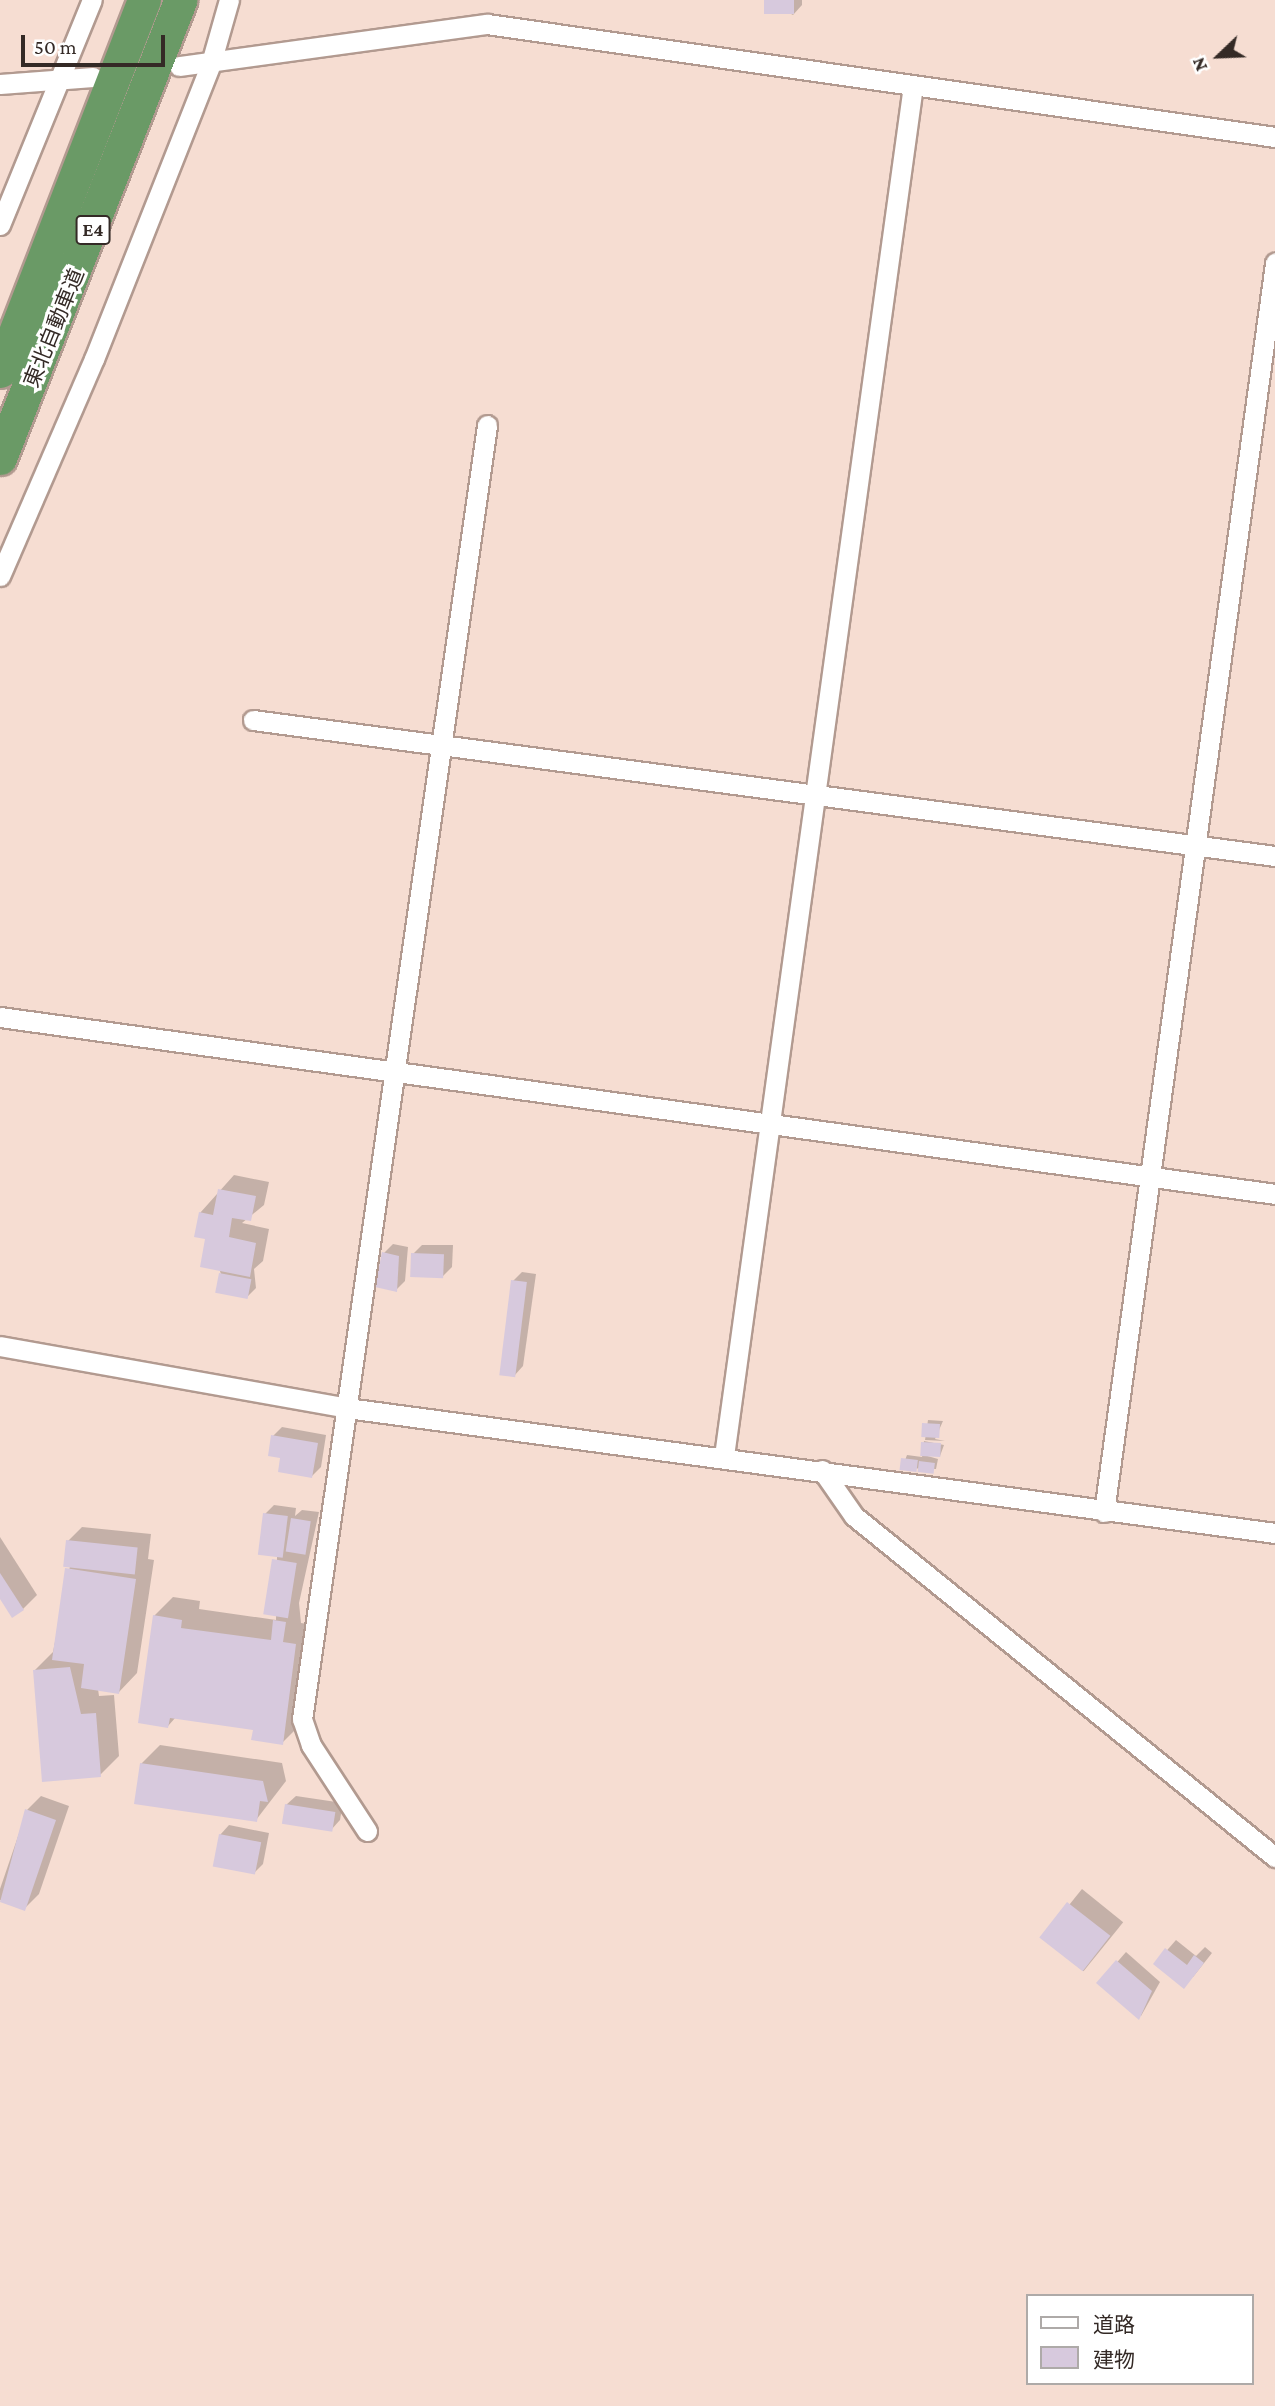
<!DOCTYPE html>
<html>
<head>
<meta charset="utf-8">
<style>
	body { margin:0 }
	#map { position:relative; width:1275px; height:2406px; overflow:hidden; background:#f6ddd2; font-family:"Crimson Pro","Noto Sans JP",serif }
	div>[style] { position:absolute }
	.shadow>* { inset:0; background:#0003; transform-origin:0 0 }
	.building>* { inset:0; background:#d7c9dd; transform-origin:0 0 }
	.roads { filter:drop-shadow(2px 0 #b29a90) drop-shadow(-2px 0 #b29a90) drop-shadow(0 2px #b29a90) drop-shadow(0 -2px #b29a90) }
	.minor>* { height:19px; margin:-9.5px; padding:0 9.5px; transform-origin:9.5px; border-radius:9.5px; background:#fff }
	.motorway>* { height:33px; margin:-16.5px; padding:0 16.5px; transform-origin:16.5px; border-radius:16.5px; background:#6a9a66 }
	span { translate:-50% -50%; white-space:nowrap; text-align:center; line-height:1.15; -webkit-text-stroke:6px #fff; paint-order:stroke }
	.shield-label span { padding:2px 5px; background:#fff; border:2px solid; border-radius:5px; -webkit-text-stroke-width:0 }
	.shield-label { font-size:19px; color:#342a26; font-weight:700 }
	.street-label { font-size:21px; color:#342a26 }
	.legend { position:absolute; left:1026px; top:2294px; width:228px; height:91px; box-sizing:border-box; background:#fff; border:2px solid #aeaaa8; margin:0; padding:9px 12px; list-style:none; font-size:21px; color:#342a26 }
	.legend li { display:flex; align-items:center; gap:14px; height:35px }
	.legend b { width:35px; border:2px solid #aeaaa8 }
	.north { position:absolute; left:1184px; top:21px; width:70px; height:70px; -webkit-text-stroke:5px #fff; paint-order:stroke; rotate:247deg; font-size:19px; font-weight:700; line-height:28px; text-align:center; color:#342a26 }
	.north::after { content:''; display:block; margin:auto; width:24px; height:32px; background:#342a26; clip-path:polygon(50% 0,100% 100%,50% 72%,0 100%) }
	.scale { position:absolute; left:21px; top:35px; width:144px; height:32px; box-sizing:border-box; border:4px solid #342a26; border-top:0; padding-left:9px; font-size:21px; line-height:24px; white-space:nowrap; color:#342a26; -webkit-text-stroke:5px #fff; paint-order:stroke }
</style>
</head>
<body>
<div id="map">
	<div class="shadow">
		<div style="clip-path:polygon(765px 0,802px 0,802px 5px,793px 15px)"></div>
		<div style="clip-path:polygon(234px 1175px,269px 1182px,264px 1205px,242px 1223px,269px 1229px,263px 1261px,254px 1269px,256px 1288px,247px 1297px,221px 1274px,200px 1213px)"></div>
		<div style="clip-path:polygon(393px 1244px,408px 1247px,405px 1281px,396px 1290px,384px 1253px)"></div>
		<div style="clip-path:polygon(422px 1245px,453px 1245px,452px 1267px,443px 1276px,413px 1254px)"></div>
		<div style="clip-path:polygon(522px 1272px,536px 1274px,523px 1366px,514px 1376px,513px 1281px)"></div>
		<div style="clip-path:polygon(928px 1420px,943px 1421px,935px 1439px,945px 1441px,925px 1440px)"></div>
		<div style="clip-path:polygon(282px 1427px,326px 1435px,321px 1467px,312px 1476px,282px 1456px,273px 1436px)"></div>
		<div style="clip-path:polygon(924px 1441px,944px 1445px,940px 1456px,924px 1455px,938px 1459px,936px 1469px,902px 1468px,907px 1455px,922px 1457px)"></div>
		<div style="clip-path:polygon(274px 1505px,296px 1508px,295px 1516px,302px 1510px,319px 1512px,299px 1603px,301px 1623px,314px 1625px,301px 1724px,282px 1743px,255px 1728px,176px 1717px,168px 1726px,154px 1616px,173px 1597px,200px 1601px,199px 1609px,276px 1620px,277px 1556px,265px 1514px)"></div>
		<div style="clip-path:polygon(82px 1527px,151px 1534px,148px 1559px,154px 1560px,137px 1673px,119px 1692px,98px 1689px,99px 1696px,114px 1695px,119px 1756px,100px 1775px,34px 1671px,53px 1652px,70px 1566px,68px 1541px)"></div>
		<div style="clip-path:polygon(0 1537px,37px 1595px,23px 1609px,0 1596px)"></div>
		<div style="clip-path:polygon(160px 1745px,282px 1763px,286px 1781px,256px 1820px,141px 1764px)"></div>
		<div style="clip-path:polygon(41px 1796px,69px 1806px,39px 1894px,25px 1908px,0 1900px,0 1889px,27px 1810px)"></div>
		<div style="clip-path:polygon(296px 1796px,343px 1803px,340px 1820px,331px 1830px,286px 1805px)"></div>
		<div style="clip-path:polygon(229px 1825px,269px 1833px,263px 1864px,254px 1873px,220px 1835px)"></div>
		<div style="left:1082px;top:1889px;width:53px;height:63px;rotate:39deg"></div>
		<div style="clip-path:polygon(1176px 1940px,1196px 1956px,1205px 1947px,1212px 1953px,1193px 1977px,1155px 1964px)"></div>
		<div style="clip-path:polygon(1126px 1952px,1160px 1982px,1141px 2016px,1099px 1983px)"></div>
	</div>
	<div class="building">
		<div style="left:764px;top:0;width:30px;height:14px"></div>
		<div style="clip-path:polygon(218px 1189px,256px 1196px,251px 1221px,232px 1218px,229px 1237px,256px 1243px,250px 1277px,200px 1267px,205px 1239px,194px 1237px,199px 1212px,213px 1215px)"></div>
		<div style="clip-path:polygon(382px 1252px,399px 1256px,397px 1292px,375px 1287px)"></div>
		<div style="left:411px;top:1253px;width:33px;height:24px;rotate:2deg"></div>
		<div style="left:219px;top:1273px;width:33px;height:20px;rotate:11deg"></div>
		<div style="left:511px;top:1280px;width:16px;height:96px;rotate:7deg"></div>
		<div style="left:922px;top:1423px;width:18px;height:14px;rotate:3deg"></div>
		<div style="clip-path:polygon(271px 1435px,318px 1443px,312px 1478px,278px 1472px,280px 1458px,268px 1456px)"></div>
		<div style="left:921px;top:1442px;width:20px;height:14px;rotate:3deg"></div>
		<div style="left:901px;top:1458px;width:17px;height:12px;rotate:7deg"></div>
		<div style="left:919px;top:1461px;width:16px;height:11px;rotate:7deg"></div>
		<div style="left:263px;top:1513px;width:25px;height:42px;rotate:7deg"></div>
		<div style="left:291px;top:1518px;width:20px;height:34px;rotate:9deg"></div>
		<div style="left:66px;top:1540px;width:72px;height:27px;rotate:6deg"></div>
		<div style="left:272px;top:1559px;width:25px;height:56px;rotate:9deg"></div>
		<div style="clip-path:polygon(65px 1568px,136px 1579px,119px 1694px,81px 1688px,84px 1664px,52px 1660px)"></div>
		<div style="clip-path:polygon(0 1573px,24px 1610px,12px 1618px,0 1599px)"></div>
		<div style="clip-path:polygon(153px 1615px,182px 1620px,181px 1628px,271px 1640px,273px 1620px,286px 1622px,283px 1642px,296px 1644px,283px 1745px,251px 1740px,253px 1730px,170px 1718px,168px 1728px,138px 1723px)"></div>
		<div style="clip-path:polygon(70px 1667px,81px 1714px,96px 1713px,101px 1777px,42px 1782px,33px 1670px)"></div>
		<div style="clip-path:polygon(140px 1763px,263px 1781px,268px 1802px,260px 1801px,257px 1822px,134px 1804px)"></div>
		<div style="left:285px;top:1804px;width:51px;height:20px;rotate:9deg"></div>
		<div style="clip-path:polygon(25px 1809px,56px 1820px,25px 1911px,0 1902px)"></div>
		<div style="left:219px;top:1834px;width:43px;height:33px;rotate:11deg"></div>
		<div style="left:1067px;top:1902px;width:55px;height:45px;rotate:38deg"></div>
		<div style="clip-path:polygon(1165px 1948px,1187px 1965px,1194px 1955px,1204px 1963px,1184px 1989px,1153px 1964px)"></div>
		<div style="clip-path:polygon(1116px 1960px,1152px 1991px,1139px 2020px,1096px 1983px)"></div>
	</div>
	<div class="roads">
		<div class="minor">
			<div style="left:179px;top:66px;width:311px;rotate:-7.8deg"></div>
			<div style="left:487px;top:24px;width:796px;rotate:8.16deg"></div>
			<div style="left:0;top:84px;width:93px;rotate:-4.3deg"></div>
			<div style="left:0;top:225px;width:243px;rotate:-67.8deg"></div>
			<div style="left:0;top:576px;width:236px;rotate:-66.6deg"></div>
			<div style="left:94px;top:359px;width:318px;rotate:-68.4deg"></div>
			<div style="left:211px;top:63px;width:66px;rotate:-74.1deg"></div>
			<div style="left:253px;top:720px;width:1031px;rotate:7.58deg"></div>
			<div style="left:0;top:1017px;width:1287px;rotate:7.9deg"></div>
			<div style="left:0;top:1346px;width:352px;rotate:10.1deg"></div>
			<div style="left:347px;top:1408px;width:936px;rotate:7.67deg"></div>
			<div style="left:724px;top:1456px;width:1383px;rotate:-82.15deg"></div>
			<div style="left:822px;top:1470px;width:56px;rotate:55.2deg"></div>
			<div style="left:854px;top:1516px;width:542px;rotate:39.01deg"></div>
			<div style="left:1104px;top:1512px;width:1261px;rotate:-82.2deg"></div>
			<div style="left:367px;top:1831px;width:103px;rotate:-123.1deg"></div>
			<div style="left:311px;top:1745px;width:28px;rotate:-109deg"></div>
			<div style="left:302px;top:1719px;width:1307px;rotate:-81.86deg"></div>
		</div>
		<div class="motorway">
			<div style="left:0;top:371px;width:398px;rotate:-68.8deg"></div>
			<div style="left:0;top:458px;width:492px;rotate:-68.5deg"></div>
		</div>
	</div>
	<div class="shield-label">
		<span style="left:93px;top:230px">E4</span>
	</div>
	<div class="street-label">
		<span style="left:54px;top:328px;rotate:-68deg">東北自動車道</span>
	</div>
	<ul class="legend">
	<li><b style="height:9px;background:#fff"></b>道路</li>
	<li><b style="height:19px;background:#d7c9dd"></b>建物</li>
	</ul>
	<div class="north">N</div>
	<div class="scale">50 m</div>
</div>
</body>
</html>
